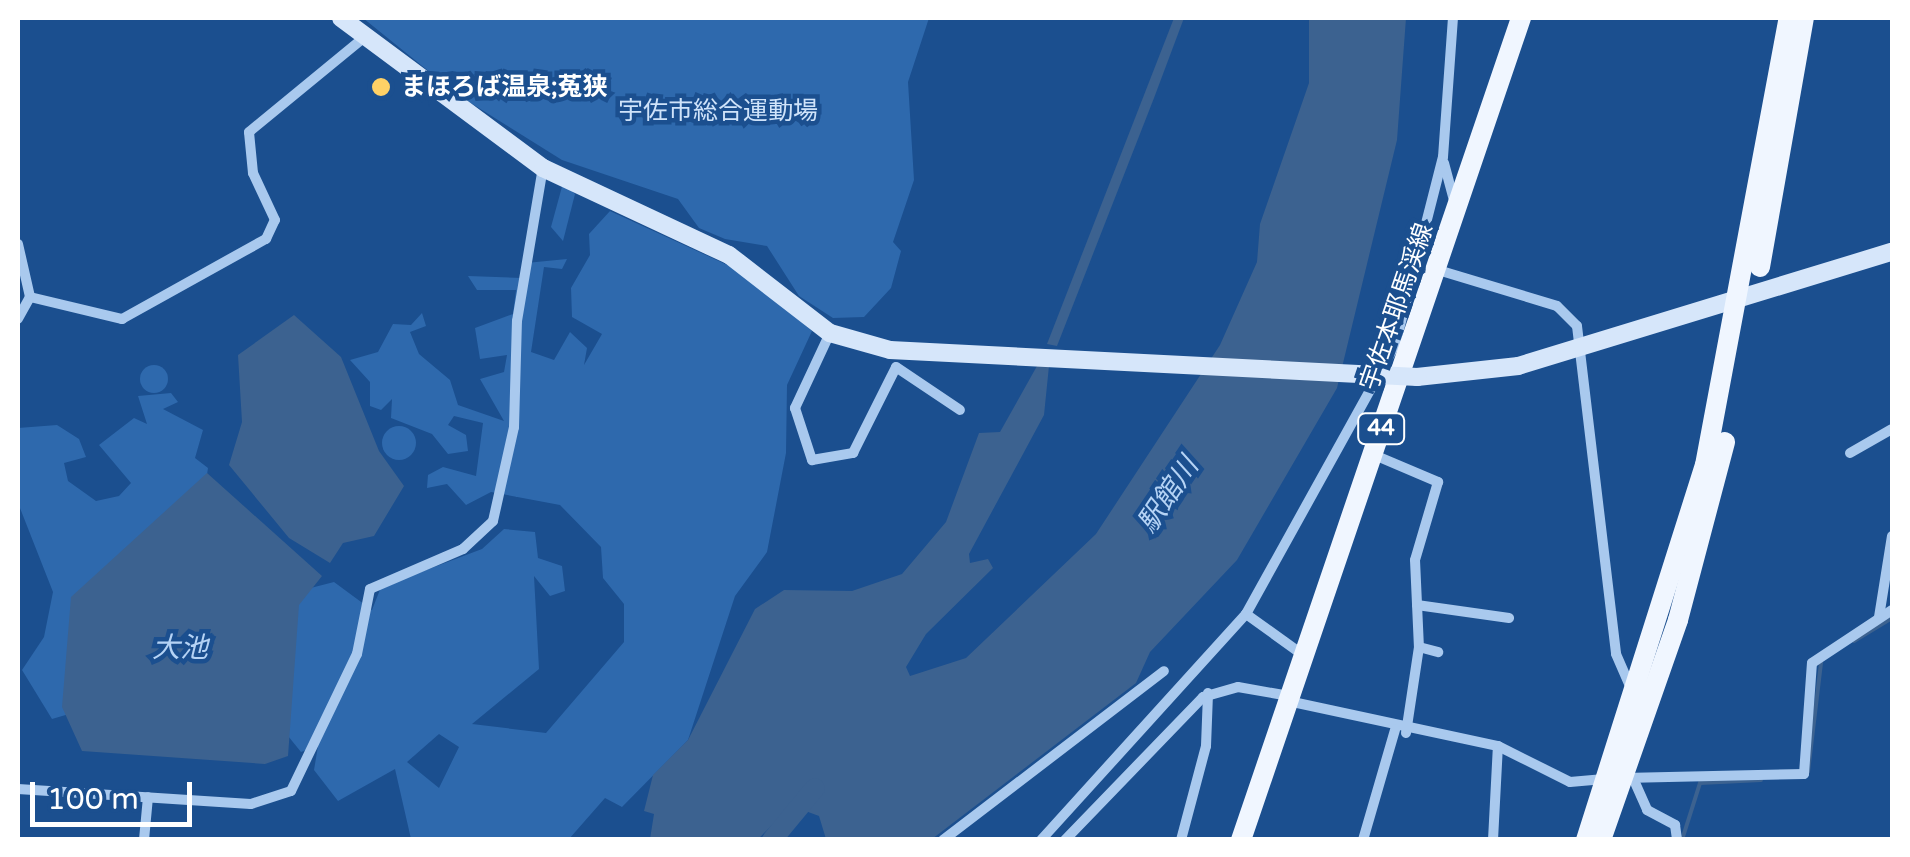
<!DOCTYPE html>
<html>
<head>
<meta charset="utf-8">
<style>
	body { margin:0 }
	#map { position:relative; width:1910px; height:857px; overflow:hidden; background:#1b4f8f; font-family:"Varela Round","Noto Sans JP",sans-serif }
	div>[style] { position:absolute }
	.green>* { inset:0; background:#2e69ad }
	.round { border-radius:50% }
	.water>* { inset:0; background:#3c6290 }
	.stream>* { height:4px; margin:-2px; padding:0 2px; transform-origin:2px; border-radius:2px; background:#3c6290 }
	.river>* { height:20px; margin:-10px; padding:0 10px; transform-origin:10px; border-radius:10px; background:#3c6290 }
	.street>* { height:10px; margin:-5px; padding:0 5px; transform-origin:5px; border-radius:5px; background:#a9c9ee }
	.secondary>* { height:18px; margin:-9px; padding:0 9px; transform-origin:9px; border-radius:9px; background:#d6e6fa }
	.primary>* { height:20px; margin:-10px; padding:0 10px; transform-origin:10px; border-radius:10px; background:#f0f6ff }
	.secondary-bridge>* { height:18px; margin:-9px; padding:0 9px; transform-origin:9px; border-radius:9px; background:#d6e6fa }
	.dots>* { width:28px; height:28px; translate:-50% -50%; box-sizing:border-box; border:5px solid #1b4f8f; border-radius:50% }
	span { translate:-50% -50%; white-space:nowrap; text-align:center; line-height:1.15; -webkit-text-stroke:9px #1b4f8f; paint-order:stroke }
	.shield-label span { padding:2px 8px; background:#1b4f8f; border:2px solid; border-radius:8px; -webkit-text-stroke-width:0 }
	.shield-label { font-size:22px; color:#fff; font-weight:700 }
	.poi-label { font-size:25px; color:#fff; font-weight:700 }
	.left { translate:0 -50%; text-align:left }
	.park-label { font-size:25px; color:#cfe3fa }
	.street-label { font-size:25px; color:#fff }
	.water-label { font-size:28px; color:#b5d3f5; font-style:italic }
	.frame { position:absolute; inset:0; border:20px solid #fff; pointer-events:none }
	.scale { position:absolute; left:30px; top:782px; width:162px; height:45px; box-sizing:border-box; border:5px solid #fff; border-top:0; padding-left:12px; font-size:30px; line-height:35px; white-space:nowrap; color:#fff; -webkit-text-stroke:8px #1b4f8f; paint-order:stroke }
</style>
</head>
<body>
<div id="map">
	<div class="green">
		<div style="clip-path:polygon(363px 18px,929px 18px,908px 82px,914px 180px,893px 242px,901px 251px,891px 288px,864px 317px,833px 318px,799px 296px,767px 246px,725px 239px,699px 228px,678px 199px,562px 160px,458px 95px)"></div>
		<div style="clip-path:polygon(563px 183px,575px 194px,563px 241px,551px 227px)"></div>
		<div style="clip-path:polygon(evenodd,610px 211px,747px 274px,812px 331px,787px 385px,786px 453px,767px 552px,735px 596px,688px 740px,622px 807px,605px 798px,569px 839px,411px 839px,395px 769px,338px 801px,314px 770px,318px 746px,301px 752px,284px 731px,295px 592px,334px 582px,372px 610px,381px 587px,482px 549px,504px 529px,535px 532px,538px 558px,562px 566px,565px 591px,550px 596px,534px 576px,539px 669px,472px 724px,546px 733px,624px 642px,624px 604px,603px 578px,601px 547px,560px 505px,491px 492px,466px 505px,447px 484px,427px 488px,428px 475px,443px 467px,476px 476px,483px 423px,454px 416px,448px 425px,466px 435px,468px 451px,448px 454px,432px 434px,391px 418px,392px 399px,381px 410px,370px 406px,370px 382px,350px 360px,378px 352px,393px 324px,411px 325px,422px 313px,426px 326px,410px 332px,419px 354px,450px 380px,458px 405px,504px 421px,480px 379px,504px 372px,507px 355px,480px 359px,475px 328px,513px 314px,516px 290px,477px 290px,468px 276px,521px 278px,526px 263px,567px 259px,562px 269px,544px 267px,531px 352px,554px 360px,570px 332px,587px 348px,584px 365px,602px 334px,572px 317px,571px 288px,590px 255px,589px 234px,610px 211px,439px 734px,459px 747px,439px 788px,407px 762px,439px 734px)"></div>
		<div class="round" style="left:140px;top:365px;width:28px;height:28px"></div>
		<div style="clip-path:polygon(171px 393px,178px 402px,163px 409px,203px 430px,195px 458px,208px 468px,205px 488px,69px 714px,52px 719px,22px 670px,44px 637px,53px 592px,18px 503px,18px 428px,57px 425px,79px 439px,86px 457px,64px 463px,68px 481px,96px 501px,119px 496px,131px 483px,99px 445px,134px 418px,147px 424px,138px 396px)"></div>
		<div class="round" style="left:382px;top:426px;width:34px;height:34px"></div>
	</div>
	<div class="water">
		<div style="clip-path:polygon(1174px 18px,1184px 18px,1154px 98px,1057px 346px,1047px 344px)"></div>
		<div style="clip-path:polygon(1309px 18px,1406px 18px,1397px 140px,1337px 388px,1237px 560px,1150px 652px,1136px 683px,932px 839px,826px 839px,819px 816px,792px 806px,758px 839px,650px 839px,654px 814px,644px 811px,653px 775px,688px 740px,755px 609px,784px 590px,852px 591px,902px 574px,946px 522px,979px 433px,1000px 432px,1037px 366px,1049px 366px,1044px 415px,969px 554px,970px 563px,988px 559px,993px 568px,926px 634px,906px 667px,910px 676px,966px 658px,1096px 534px,1220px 345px,1257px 262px,1260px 224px,1309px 83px)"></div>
		<div style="clip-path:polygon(294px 315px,341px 357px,379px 451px,404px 486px,374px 536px,343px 543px,330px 563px,289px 538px,229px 465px,242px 422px,238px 355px)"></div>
		<div style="clip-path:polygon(207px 473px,322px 576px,299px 605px,288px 756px,265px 764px,82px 751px,62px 707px,71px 597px)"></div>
	</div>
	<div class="stream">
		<div style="left:1854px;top:641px;width:44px;rotate:-31.2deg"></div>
		<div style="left:1808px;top:772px;width:110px;rotate:-83.2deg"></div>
		<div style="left:1682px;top:840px;width:60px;rotate:-72.5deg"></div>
		<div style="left:1700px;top:783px;width:61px;rotate:-2.8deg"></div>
	</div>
	<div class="river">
		<div style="left:772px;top:840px;width:67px;rotate:-50.4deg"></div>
	</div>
	<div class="street">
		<div style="left:1444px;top:163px;width:38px;rotate:75deg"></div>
		<div style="left:18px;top:244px;width:54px;rotate:77.2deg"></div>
		<div style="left:30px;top:297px;width:25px;rotate:119deg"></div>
		<div style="left:1438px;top:270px;width:124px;rotate:16.8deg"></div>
		<div style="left:1557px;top:306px;width:28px;rotate:45deg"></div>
		<div style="left:1577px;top:326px;width:330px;rotate:83.2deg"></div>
		<div style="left:1616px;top:654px;width:43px;rotate:66.4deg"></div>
		<div style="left:30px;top:297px;width:95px;rotate:13.4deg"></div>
		<div style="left:122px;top:319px;width:165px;rotate:-29.1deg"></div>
		<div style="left:266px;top:239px;width:21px;rotate:-65deg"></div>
		<div style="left:275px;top:220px;width:52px;rotate:-115.1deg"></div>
		<div style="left:253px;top:173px;width:41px;rotate:-95.6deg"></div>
		<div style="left:249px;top:132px;width:151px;rotate:-39.4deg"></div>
		<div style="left:830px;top:333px;width:83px;rotate:115deg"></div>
		<div style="left:795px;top:408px;width:55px;rotate:71.9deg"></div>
		<div style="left:812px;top:460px;width:42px;rotate:-9.7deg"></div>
		<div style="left:853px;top:453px;width:96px;rotate:-63.4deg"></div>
		<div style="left:896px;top:367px;width:77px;rotate:33.9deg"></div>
		<div style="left:1850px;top:453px;width:48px;rotate:-29.7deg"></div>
		<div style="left:1372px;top:454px;width:72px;rotate:23deg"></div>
		<div style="left:1438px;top:482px;width:81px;rotate:106.4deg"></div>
		<div style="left:1415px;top:560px;width:87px;rotate:87.4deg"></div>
		<div style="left:1419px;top:647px;width:87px;rotate:98.6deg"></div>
		<div style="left:1417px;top:605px;width:93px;rotate:8deg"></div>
		<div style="left:1246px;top:614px;width:70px;rotate:35.7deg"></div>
		<div style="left:1879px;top:617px;width:82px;rotate:-80.9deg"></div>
		<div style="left:1419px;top:647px;width:20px;rotate:15deg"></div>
		<div style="left:1288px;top:701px;width:215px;rotate:12.1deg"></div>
		<div style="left:1498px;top:746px;width:80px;rotate:26.6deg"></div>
		<div style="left:1570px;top:782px;width:37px;rotate:-5deg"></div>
		<div style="left:1624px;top:778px;width:180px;rotate:-1.3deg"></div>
		<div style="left:1804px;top:774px;width:111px;rotate:-85.9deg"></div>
		<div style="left:1812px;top:663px;width:96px;rotate:-33.5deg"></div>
		<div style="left:1633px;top:778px;width:35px;rotate:66deg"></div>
		<div style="left:1647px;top:810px;width:32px;rotate:28deg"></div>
		<div style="left:1675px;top:825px;width:15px;rotate:82deg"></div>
		<div style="left:18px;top:789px;width:233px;rotate:3.7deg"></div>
		<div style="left:251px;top:804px;width:42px;rotate:-18deg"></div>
		<div style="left:291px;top:791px;width:152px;rotate:-64.3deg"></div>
		<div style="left:357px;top:654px;width:66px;rotate:-78.7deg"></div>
		<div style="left:370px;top:589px;width:101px;rotate:-23.3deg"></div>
		<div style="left:463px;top:549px;width:41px;rotate:-43deg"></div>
		<div style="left:493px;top:521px;width:96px;rotate:-77.4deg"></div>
		<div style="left:514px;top:427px;width:106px;rotate:-88.4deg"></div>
		<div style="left:517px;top:321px;width:155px;rotate:-80.4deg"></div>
		<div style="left:144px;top:840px;width:43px;rotate:-84.7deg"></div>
		<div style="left:943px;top:840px;width:278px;rotate:-37.4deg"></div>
		<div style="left:1041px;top:840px;width:305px;rotate:-47.8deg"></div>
		<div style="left:1246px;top:614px;width:308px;rotate:-61deg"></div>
		<div style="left:1395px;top:345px;width:194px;rotate:-75.7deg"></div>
		<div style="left:1443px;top:157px;width:139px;rotate:-85.9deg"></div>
		<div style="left:1065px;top:840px;width:199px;rotate:-46deg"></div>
		<div style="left:1203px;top:697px;width:36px;rotate:-16deg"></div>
		<div style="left:1238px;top:687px;width:52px;rotate:10deg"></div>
		<div style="left:1181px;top:840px;width:97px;rotate:-75.1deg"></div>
		<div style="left:1206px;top:746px;width:53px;rotate:-87.8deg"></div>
		<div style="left:1363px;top:840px;width:115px;rotate:-73.8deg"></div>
		<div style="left:1493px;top:840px;width:94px;rotate:-87deg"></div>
	</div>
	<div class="secondary">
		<div style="left:341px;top:18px;width:252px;rotate:36.6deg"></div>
		<div style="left:543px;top:168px;width:205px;rotate:25.1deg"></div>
		<div style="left:729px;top:255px;width:128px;rotate:37.7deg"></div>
		<div style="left:1417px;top:377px;width:102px;rotate:-6.2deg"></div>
		<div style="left:1518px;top:366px;width:391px;rotate:-17deg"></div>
	</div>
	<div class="primary">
		<div style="left:1760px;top:267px;width:253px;rotate:-80deg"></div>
		<div style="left:1241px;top:840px;width:868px;rotate:-71.19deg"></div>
		<div style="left:1586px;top:840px;width:393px;rotate:-72.4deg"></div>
		<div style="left:1705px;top:465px;width:455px;rotate:-79.4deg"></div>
		<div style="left:1601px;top:840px;width:233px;rotate:-70.7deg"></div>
		<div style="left:1678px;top:620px;width:184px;rotate:-75.2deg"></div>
	</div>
	<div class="secondary-bridge">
		<div style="left:830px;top:333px;width:62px;rotate:15.8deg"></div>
		<div style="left:890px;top:350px;width:528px;rotate:2.93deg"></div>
	</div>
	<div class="dots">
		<div style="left:381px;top:87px;background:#ffd166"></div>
	</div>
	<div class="shield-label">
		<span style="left:1381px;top:429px">44</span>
	</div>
	<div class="poi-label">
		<span class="left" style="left:401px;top:87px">まほろば温泉;菟狭</span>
	</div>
	<div class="park-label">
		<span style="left:718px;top:111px">宇佐市総合運動場</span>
	</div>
	<div class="street-label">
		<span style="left:1397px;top:307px;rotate:-71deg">宇佐本耶馬渓線</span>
	</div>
	<div class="water-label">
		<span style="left:1168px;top:495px;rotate:-56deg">駅館川</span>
		<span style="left:180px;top:648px">大池</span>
	</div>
	<div class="frame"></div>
	<div class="scale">100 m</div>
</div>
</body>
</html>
